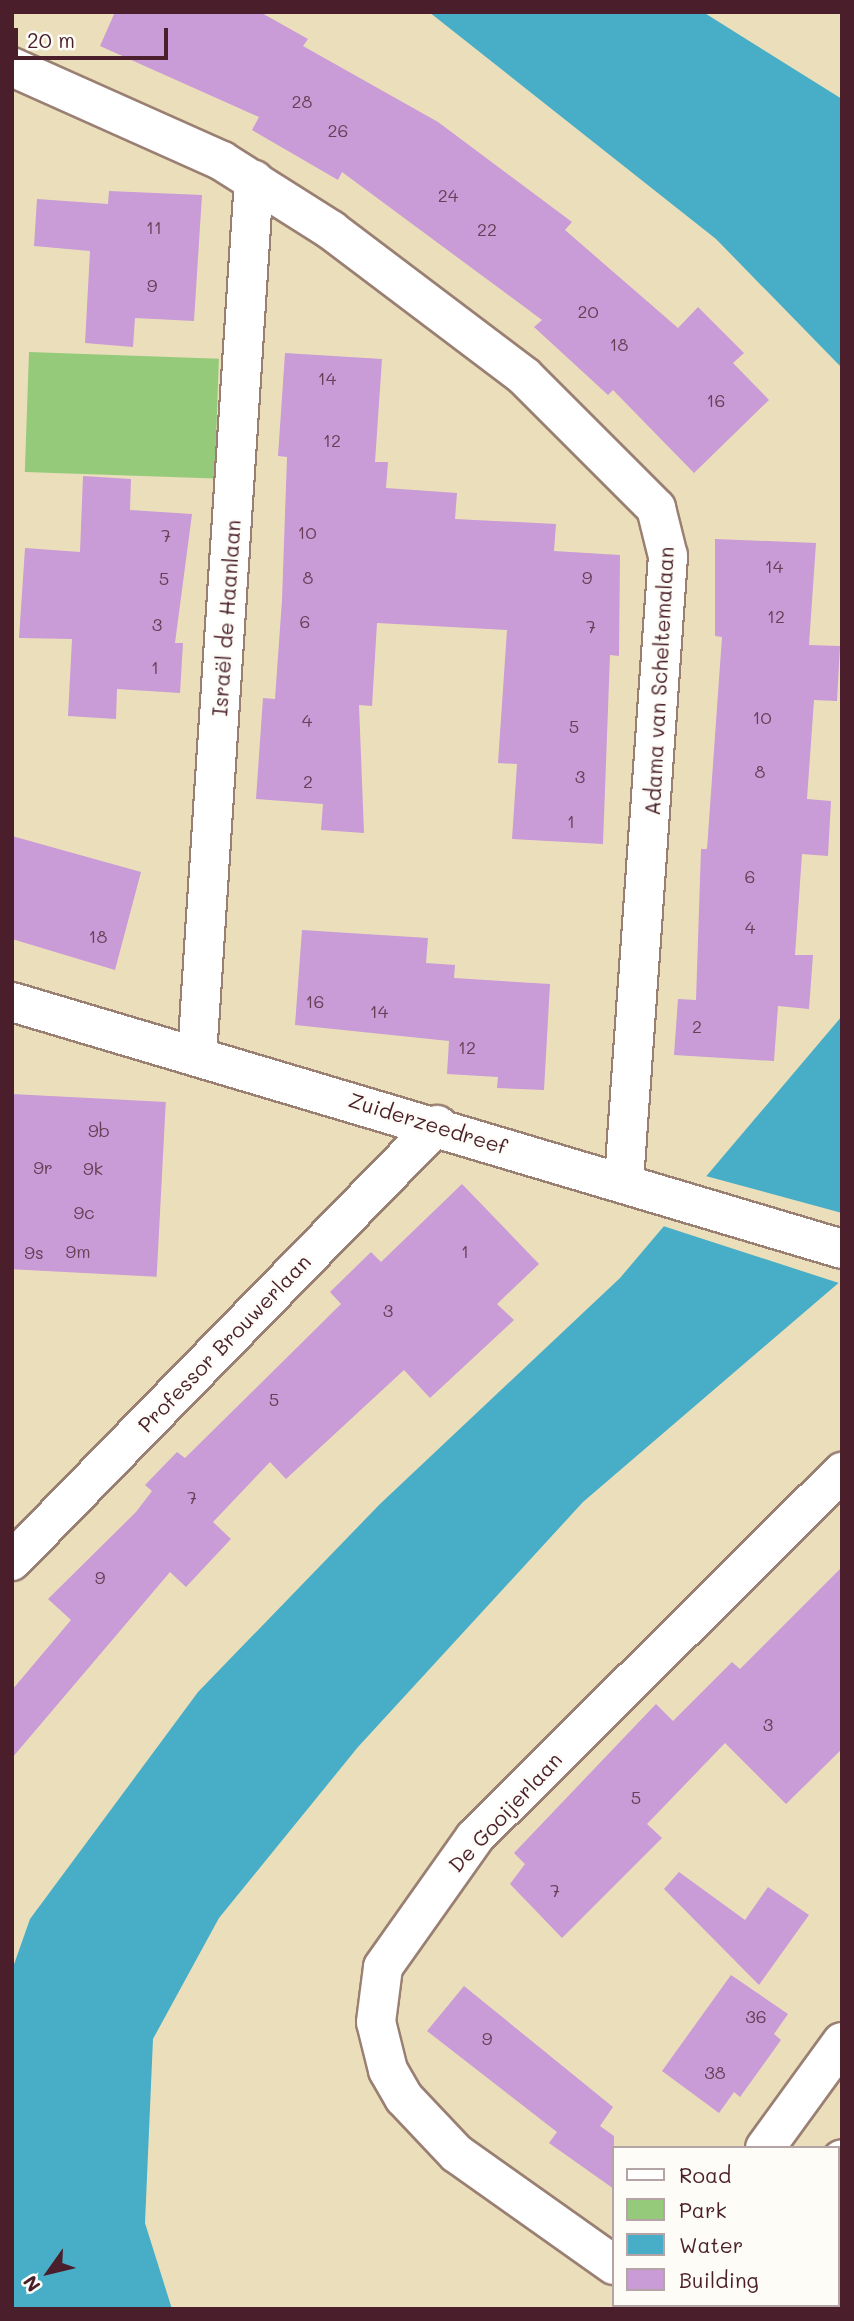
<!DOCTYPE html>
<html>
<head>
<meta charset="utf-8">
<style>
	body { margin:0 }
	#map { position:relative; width:854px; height:2321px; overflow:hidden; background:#ebdfbb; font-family:Mali,sans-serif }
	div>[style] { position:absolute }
	.green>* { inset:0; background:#95ca7b; transform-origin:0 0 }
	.water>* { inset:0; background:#48aec7 }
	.pier>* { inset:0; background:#ebdfbb }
	.building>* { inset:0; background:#c99bd7; transform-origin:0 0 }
	.roads { filter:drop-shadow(2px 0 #9a7f73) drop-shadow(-2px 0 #9a7f73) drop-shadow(0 2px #9a7f73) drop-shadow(0 -2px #9a7f73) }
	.minor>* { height:38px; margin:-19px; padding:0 19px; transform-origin:19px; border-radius:19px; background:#fff }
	span { translate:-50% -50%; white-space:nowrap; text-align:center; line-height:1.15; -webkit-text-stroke:5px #fdfcf7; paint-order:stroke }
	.number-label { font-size:18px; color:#6a3e56 }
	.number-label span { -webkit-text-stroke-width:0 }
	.street-label { font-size:21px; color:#4a1f2b }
	.frame { position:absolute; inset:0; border:14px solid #4a1f2b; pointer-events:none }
	.legend { position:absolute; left:612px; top:2146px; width:228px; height:161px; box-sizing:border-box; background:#fdfcf7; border:2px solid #b5a4a5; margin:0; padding:9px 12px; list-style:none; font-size:21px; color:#4a1f2b }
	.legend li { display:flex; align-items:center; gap:14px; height:35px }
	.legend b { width:35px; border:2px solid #b5a4a5 }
	.north { position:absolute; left:14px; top:2237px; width:70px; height:70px; -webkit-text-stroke:5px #fdfcf7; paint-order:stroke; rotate:236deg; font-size:19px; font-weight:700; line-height:28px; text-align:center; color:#4a1f2b }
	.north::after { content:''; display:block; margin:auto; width:24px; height:32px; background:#4a1f2b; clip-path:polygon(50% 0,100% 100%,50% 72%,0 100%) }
	.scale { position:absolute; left:14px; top:28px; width:154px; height:32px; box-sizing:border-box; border:4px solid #4a1f2b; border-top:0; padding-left:9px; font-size:21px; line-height:24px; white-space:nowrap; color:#4a1f2b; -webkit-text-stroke:5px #fdfcf7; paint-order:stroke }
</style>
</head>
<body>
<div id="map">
	<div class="green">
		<div style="left:29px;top:352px;width:190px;height:120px;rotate:2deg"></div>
	</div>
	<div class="water">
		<div style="clip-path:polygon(429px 12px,703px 12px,842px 99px,842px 368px,716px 239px)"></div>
		<div style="clip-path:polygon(842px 1016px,842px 1280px,583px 1502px,358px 1747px,219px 1918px,153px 2039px,145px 2223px,172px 2309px,12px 2309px,12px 1970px,30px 1919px,198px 1692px,380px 1504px,620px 1278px)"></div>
	</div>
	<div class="pier">
		<div style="clip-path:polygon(702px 1175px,842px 1213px,842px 1284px,660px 1225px)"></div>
	</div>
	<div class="building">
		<div style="clip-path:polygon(115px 12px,260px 12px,308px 39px,303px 46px,438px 122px,572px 222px,565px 230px,678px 328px,698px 307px,744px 353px,733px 363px,769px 400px,694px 473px,613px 390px,608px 395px,534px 327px,542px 320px,342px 172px,338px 180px,252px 130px,259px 117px,100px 46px)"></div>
		<div style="clip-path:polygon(109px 191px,202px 195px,194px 321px,135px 318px,133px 347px,85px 343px,90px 251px,34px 246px,37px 199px,108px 204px)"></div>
		<div style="clip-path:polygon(285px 353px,382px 359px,375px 462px,388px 462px,386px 488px,457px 493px,455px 519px,556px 524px,554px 551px,620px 555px,619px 656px,610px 655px,603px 844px,512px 839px,517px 764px,498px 763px,507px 630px,377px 623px,372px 706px,359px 705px,364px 833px,321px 830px,323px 804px,256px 799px,263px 698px,275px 699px,282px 600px,287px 457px,278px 456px)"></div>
		<div style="clip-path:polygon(83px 476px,131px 479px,130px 510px,192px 514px,175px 643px,183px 643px,180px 693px,117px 689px,116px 719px,68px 716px,72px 639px,19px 638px,25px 548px,80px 552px)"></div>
		<div style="clip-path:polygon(715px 539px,816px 543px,809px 645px,840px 646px,837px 701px,814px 700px,807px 799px,831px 801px,828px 856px,802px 854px,795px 955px,813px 955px,809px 1009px,778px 1006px,774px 1061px,674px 1055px,678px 999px,696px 1000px,701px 849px,707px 849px,722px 637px,715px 636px)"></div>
		<div style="clip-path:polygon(12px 836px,141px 872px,115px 970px,12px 939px)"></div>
		<div style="clip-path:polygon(302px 930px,428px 938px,426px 963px,455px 965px,454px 978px,550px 984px,544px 1090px,497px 1088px,498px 1077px,447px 1074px,449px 1041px,295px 1025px)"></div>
		<div style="left:12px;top:1094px;width:154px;height:175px;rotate:3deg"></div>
		<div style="clip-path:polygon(462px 1184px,539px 1264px,497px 1304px,514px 1320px,430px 1398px,404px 1370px,286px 1479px,270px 1462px,213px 1522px,231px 1539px,186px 1587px,170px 1572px,12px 1758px,12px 1690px,71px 1620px,48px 1599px,136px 1512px,152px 1491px,145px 1485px,177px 1452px,185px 1458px,341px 1304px,330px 1292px,371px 1252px,381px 1262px)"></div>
		<div style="clip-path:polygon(842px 1567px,842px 1749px,786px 1804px,725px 1743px,647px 1824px,662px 1838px,562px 1938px,510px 1884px,525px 1864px,514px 1853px,656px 1704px,673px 1721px,732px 1662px,740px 1669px)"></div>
		<div style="clip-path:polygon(679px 1872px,745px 1920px,768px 1887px,809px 1915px,759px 1985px,664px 1889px)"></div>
		<div style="clip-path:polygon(731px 1975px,788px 2014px,774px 2034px,781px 2040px,740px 2097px,734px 2092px,719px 2113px,662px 2071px)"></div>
		<div style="clip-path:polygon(464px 1986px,613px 2107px,600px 2126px,614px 2136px,614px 2189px,549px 2143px,557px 2132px,427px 2031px)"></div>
	</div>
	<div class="roads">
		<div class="minor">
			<div style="left:12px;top:67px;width:230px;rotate:24.1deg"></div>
			<div style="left:222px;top:161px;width:129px;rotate:32.3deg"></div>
			<div style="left:331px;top:230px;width:242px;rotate:37.1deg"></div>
			<div style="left:524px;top:376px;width:187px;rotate:45deg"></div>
			<div style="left:656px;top:508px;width:49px;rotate:76deg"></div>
			<div style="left:668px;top:556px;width:627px;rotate:94.03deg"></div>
			<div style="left:12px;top:1002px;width:866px;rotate:16.57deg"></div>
			<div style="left:197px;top:1056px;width:878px;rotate:-86.28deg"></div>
			<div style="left:12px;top:1561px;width:609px;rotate:-45.73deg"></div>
			<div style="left:765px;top:2148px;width:131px;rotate:-54deg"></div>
			<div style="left:838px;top:2164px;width:6px;rotate:-51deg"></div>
			<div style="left:614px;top:2265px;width:192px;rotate:-144.7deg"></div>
			<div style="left:457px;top:2154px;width:77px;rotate:-133.4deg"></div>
			<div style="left:404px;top:2098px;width:32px;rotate:-120deg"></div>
			<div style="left:388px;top:2070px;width:49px;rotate:-104deg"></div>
			<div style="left:376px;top:2022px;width:55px;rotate:-82.7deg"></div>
			<div style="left:383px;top:1967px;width:159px;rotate:-54.7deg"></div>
			<div style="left:475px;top:1837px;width:518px;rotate:-44.84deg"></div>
			<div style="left:838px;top:2279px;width:6px;rotate:-51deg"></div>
			<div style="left:647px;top:2309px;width:5px;rotate:-53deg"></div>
			<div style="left:734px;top:2309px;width:5px;rotate:-53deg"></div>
			<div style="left:816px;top:2309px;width:5px;rotate:-53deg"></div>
		</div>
	</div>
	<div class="number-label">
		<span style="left:302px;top:101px">28</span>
		<span style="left:338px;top:130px">26</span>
		<span style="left:448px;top:195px">24</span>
		<span style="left:154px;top:227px">11</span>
		<span style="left:487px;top:229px">22</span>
		<span style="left:152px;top:285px">9</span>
		<span style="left:588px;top:311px">20</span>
		<span style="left:619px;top:344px">18</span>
		<span style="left:327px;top:378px">14</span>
		<span style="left:716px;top:400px">16</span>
		<span style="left:332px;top:440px">12</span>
		<span style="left:307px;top:532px">10</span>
		<span style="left:166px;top:535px">7</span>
		<span style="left:774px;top:566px">14</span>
		<span style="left:308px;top:577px">8</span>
		<span style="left:587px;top:577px">9</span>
		<span style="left:164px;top:578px">5</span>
		<span style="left:776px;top:616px">12</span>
		<span style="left:305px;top:621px">6</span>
		<span style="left:157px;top:624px">3</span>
		<span style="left:591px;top:626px">7</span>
		<span style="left:155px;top:667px">1</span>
		<span style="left:762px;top:717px">10</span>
		<span style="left:307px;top:720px">4</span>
		<span style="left:574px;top:726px">5</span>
		<span style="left:760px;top:771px">8</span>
		<span style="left:580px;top:776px">3</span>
		<span style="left:308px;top:781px">2</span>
		<span style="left:571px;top:821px">1</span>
		<span style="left:750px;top:876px">6</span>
		<span style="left:750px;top:927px">4</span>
		<span style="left:98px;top:936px">18</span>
		<span style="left:315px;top:1001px">16</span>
		<span style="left:379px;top:1011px">14</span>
		<span style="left:697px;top:1026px">2</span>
		<span style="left:467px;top:1047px">12</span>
		<span style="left:99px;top:1130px">9b</span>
		<span style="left:43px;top:1167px">9r</span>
		<span style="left:93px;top:1168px">9k</span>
		<span style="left:84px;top:1212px">9c</span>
		<span style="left:78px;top:1251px">9m</span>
		<span style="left:465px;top:1251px">1</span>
		<span style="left:34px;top:1252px">9s</span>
		<span style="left:388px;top:1310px">3</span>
		<span style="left:274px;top:1399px">5</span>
		<span style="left:192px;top:1497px">7</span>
		<span style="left:100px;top:1577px">9</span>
		<span style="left:768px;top:1724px">3</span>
		<span style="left:636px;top:1797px">5</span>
		<span style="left:555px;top:1890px">7</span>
		<span style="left:756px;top:2016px">36</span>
		<span style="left:487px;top:2038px">9</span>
		<span style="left:715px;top:2072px">38</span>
	</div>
	<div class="street-label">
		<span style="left:226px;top:618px;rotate:-86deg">Israël de Haanlaan</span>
		<span style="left:659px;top:681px;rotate:-87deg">Adama van Scheltemalaan</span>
		<span style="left:428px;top:1123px;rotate:17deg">Zuiderzeedreef</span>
		<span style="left:224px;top:1343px;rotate:-46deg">Professor Brouwerlaan</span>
		<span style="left:505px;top:1812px;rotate:-47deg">De Gooijerlaan</span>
	</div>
	<div class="frame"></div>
	<ul class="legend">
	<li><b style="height:9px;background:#fff"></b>Road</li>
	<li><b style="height:19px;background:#95ca7b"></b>Park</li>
	<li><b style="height:19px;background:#48aec7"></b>Water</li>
	<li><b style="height:19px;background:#c99bd7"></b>Building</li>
	</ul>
	<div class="north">N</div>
	<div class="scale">20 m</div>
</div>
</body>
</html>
